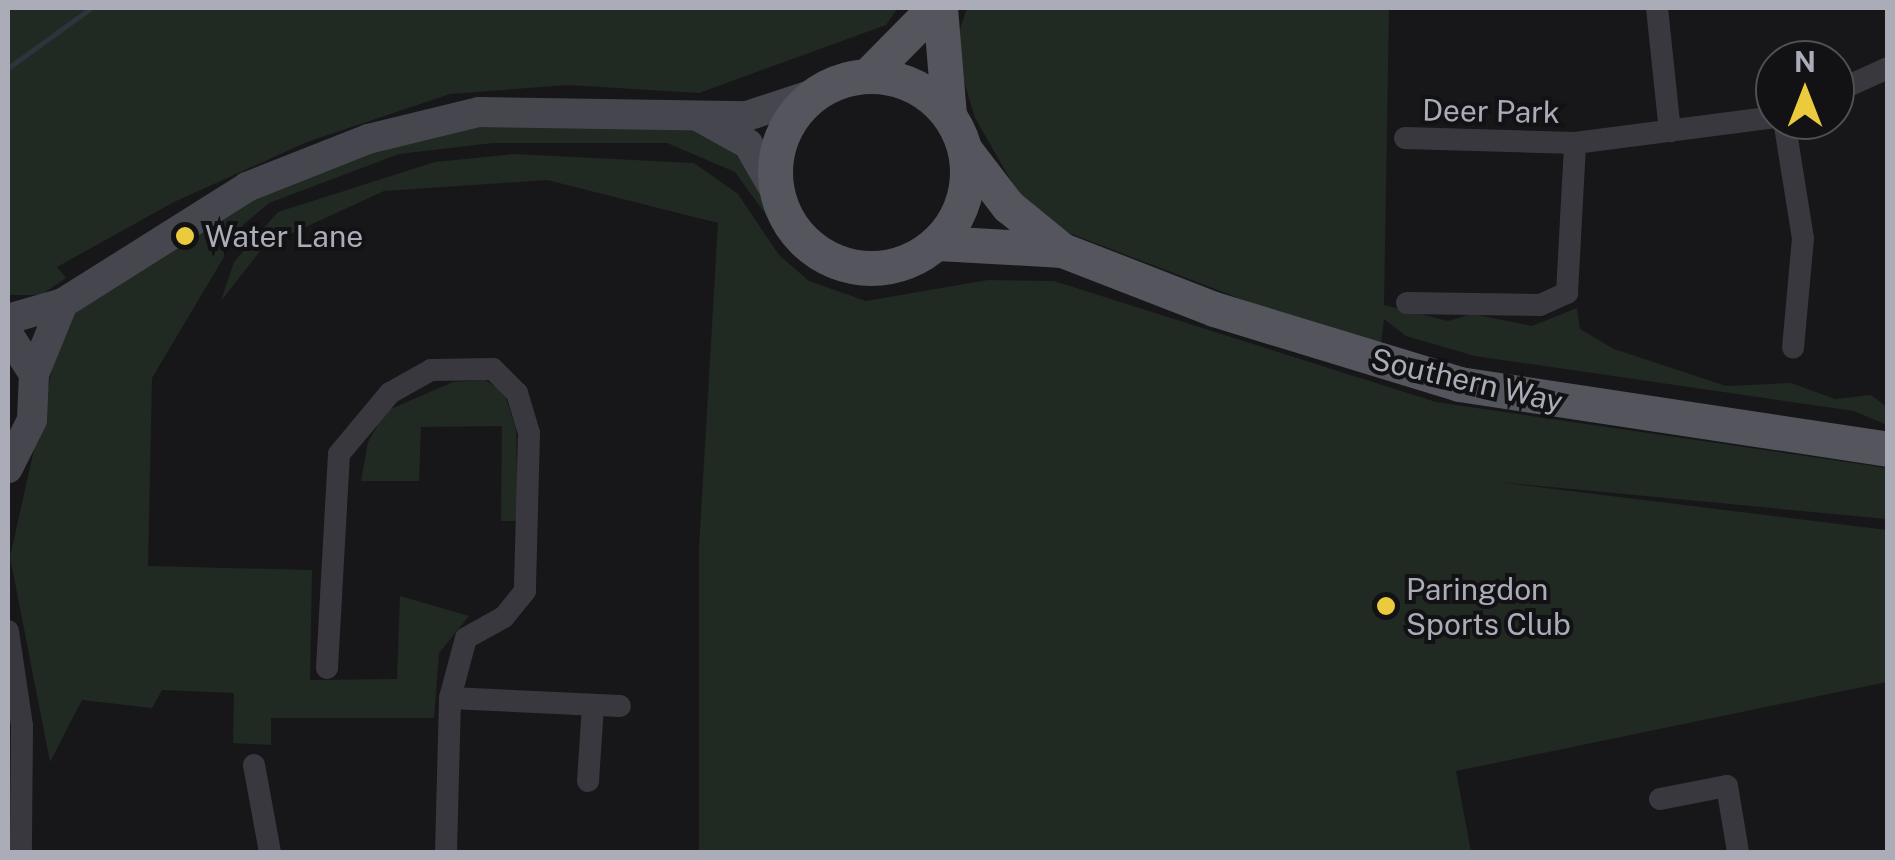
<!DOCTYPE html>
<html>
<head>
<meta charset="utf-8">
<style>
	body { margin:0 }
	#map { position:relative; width:1895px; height:860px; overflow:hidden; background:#171719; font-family:"Public Sans",sans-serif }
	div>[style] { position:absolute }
	.green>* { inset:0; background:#212923 }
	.stream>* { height:5px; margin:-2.5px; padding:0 2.5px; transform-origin:2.5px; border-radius:2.5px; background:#2d343c }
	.minor>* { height:22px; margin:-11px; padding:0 11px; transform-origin:11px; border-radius:11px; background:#38383e }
	.secondary>* { height:30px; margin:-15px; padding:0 15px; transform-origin:15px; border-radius:15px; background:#46474e }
	.primary>* { height:35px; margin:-17.5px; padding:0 17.5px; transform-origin:17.5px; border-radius:17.5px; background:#54555d }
	.primary>.ring { margin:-17.5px; padding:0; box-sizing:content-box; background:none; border:35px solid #54555d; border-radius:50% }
	.dots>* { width:28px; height:28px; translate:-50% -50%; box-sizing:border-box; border:5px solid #121214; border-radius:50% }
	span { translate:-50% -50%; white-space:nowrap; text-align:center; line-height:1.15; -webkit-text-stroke:8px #121214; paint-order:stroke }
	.street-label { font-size:30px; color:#aaacb8 }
	.poi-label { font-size:30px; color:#aaacb8 }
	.left { translate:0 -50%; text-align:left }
	.frame { position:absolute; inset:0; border:10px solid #aaacb8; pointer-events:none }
	.north { position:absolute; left:1755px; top:40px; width:100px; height:100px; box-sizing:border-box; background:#121214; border:2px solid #4f5056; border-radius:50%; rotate:0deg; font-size:28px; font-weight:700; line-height:40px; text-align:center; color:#aaacb8 }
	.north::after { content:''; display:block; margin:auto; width:35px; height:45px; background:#ebca3d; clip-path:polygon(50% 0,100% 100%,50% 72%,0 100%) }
</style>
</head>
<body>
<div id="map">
	<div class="green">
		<div style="clip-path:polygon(8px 8px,898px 8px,886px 25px,699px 93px,568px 85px,450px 94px,307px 142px,174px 202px,57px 267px,66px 278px,41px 295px,8px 295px)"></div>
		<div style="clip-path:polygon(967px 8px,1389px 8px,1384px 305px,1448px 321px,1472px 314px,1532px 326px,1577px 308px,1580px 329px,1614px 349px,1726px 386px,1791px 383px,1835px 399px,1871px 395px,1887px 407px,1887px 425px,1854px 411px,1475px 356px,1406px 336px,1384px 319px,1380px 352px,1069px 233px,1025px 205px,975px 118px,954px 48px)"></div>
		<div style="clip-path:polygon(659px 118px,720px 135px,779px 209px,767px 216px,735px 172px,667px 143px,493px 143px,399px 154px,269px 203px,243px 225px,152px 378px,148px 566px,312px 570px,310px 680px,397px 679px,400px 596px,469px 616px,439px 653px,434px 718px,271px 718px,271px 745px,233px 743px,234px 693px,162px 690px,152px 708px,82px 700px,50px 762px,10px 557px,64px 316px,255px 193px,438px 128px)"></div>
		<div style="clip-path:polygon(514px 154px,694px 163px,738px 194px,779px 255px,809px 281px,866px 301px,988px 280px,1054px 281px,1436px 402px,1887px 468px,1887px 519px,1497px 482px,1887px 530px,1887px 682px,1456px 771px,1471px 852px,699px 852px,699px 548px,718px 223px,547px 180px,384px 191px,264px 246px,221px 301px,234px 262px,278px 212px,435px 162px)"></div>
		<div style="clip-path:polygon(485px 380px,504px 392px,516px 429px,518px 521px,501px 521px,502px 426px,421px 427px,419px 481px,361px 481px,368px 442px,386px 411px,453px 382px)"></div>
	</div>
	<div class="stream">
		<div style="left:8px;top:68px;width:102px;rotate:-35.9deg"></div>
	</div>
	<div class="minor">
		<div style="left:1657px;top:8px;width:124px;rotate:84deg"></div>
		<div style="left:1835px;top:92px;width:58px;rotate:-24.4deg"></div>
		<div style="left:1784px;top:120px;width:120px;rotate:80.9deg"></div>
		<div style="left:1803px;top:238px;width:110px;rotate:95.2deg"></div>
		<div style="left:1405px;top:138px;width:170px;rotate:1.7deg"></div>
		<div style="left:1575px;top:143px;width:202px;rotate:-7.4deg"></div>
		<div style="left:1407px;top:303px;width:133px;rotate:0.9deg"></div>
		<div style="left:1540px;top:305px;width:30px;rotate:-24deg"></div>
		<div style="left:1567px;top:293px;width:150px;rotate:-86.9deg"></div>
		<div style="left:8px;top:631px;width:96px;rotate:81.6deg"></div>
		<div style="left:22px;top:726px;width:126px;rotate:90.5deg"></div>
		<div style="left:327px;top:668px;width:214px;rotate:-86.8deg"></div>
		<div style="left:339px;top:454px;width:80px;rotate:-50.1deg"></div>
		<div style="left:390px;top:393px;width:47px;rotate:-29.3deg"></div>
		<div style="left:431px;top:370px;width:62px;rotate:-0.9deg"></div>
		<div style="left:493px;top:369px;width:34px;rotate:45deg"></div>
		<div style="left:517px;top:393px;width:42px;rotate:73.3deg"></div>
		<div style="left:529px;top:433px;width:158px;rotate:91.5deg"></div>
		<div style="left:525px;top:591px;width:33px;rotate:129deg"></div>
		<div style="left:504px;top:617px;width:43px;rotate:151.1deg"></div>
		<div style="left:466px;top:638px;width:62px;rotate:104.9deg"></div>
		<div style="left:254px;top:765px;width:88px;rotate:79.6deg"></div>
		<div style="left:588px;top:781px;width:76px;rotate:-86.2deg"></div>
		<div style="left:1660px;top:799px;width:68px;rotate:-11deg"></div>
		<div style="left:1727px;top:786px;width:67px;rotate:80.5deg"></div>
		<div style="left:446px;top:852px;width:154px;rotate:-88.5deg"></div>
		<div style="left:450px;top:698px;width:170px;rotate:2.7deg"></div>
	</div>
	<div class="secondary">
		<div style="left:701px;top:118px;width:54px;rotate:29deg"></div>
		<div style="left:748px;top:144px;width:58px;rotate:59.9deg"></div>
		<div style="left:8px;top:319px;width:57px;rotate:-16.2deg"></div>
		<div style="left:63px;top:303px;width:218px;rotate:-32.2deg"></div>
		<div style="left:247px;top:187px;width:130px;rotate:-21.6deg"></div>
		<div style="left:368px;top:139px;width:114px;rotate:-13.7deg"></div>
		<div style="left:479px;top:112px;width:268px;rotate:0.9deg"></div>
		<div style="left:747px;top:116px;width:71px;rotate:-18.2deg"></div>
		<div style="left:8px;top:334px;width:48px;rotate:57deg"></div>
		<div style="left:34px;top:374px;width:46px;rotate:92.5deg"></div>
		<div style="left:32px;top:420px;width:54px;rotate:116.6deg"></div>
		<div style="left:34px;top:374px;width:77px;rotate:-67.8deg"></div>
	</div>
	<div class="primary">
		<div style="left:940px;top:8px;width:107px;rotate:85.2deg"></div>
		<div style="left:867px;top:76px;width:95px;rotate:-45.4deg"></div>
		<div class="ring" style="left:775px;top:76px;width:157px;height:157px"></div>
		<div style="left:965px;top:150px;width:71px;rotate:52.5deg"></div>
		<div style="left:1008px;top:206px;width:70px;rotate:39.2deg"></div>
		<div style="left:938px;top:243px;width:124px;rotate:3.2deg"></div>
		<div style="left:1062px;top:250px;width:163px;rotate:21.2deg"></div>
		<div style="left:1214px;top:309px;width:256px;rotate:17deg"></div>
		<div style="left:1459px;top:384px;width:434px;rotate:8.6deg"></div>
	</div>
	<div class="dots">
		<div style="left:185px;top:236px;background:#ebca3d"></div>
		<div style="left:1386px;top:606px;background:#ebca3d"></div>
	</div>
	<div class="street-label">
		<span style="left:1491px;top:111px;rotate:1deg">Deer Park</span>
		<span style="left:1467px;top:380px;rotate:13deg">Southern Way</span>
	</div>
	<div class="poi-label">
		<span class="left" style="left:205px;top:236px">Water Lane</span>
		<span class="left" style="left:1406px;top:606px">Paringdon<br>Sports Club</span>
	</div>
	<div class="frame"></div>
	<div class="north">N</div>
</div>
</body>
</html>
